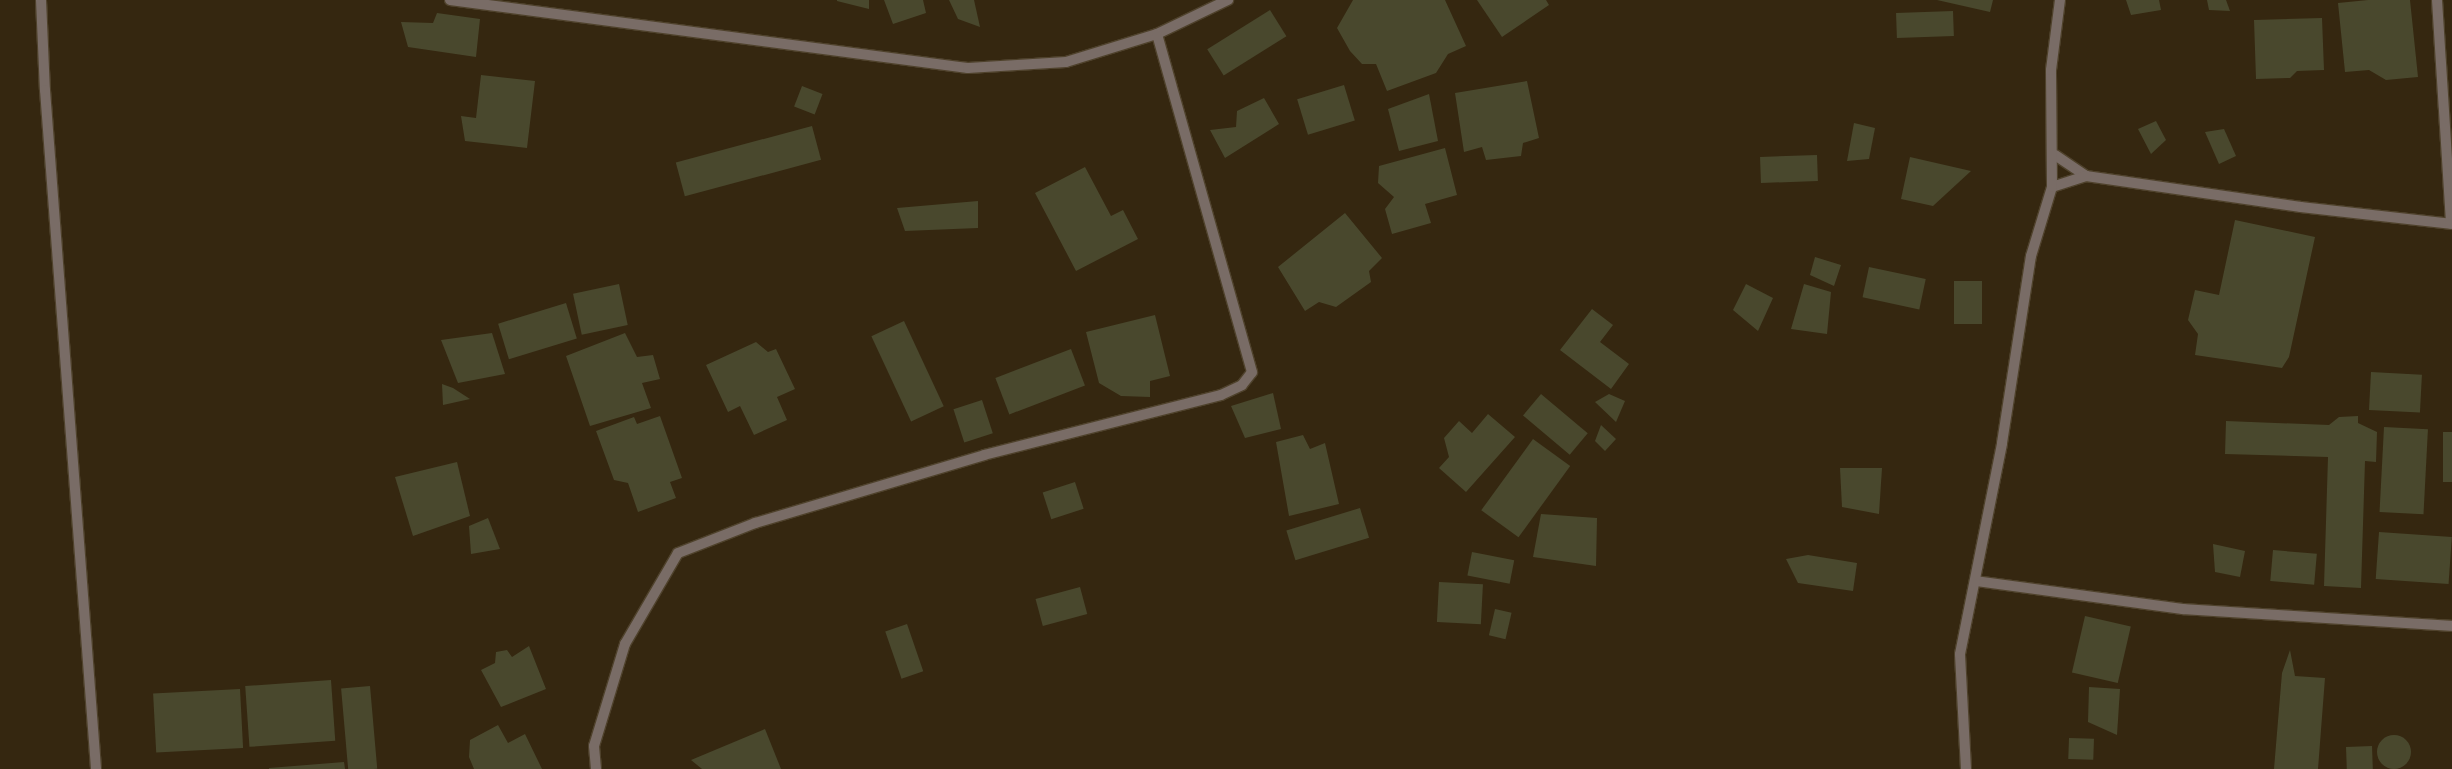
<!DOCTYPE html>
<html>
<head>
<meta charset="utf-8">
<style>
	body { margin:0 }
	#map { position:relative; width:2452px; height:769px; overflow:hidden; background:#352710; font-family:Manrope,sans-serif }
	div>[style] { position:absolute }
	.building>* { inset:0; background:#49482d; transform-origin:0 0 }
	.round { border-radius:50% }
	.roads { filter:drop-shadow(1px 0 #4f422c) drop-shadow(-1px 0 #4f422c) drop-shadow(0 1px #4f422c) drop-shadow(0 -1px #4f422c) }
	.street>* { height:10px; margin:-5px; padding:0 5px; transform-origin:5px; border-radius:5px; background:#796c66 }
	span { translate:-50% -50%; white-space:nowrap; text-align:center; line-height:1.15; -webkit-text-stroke:4.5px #171107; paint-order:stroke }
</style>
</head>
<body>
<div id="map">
	<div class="building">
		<div style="clip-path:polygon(837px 0,869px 0,869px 9px,837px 1px)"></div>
		<div style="clip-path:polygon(884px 0,923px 0,926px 13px,893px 24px)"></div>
		<div style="clip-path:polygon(949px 0,974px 0,980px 27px,958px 19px)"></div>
		<div style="clip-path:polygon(1353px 0,1445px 0,1466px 46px,1448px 54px,1436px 73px,1387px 91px,1376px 64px,1362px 64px,1350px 51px,1337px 28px)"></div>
		<div style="clip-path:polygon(1477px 0,1546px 0,1549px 5px,1502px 37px)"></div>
		<div style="clip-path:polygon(1937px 0,1993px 0,1990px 12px)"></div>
		<div style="clip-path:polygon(2126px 0,2159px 0,2161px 10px,2131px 15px)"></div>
		<div style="clip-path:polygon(2207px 0,2226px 0,2230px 11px,2209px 10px)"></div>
		<div style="clip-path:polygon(2368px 0,2410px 0,2418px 77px,2386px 80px,2369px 70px,2345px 72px,2338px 3px)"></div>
		<div style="left:1270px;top:10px;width:31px;height:74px;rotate:58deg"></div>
		<div style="left:1953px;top:11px;width:25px;height:57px;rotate:88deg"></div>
		<div style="clip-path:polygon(437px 13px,480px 19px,476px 57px,408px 47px,401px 22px,433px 23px)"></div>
		<div style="clip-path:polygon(2322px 18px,2324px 70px,2297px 71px,2290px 78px,2256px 79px,2254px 20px)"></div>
		<div style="clip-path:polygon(481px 75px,535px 81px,527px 148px,465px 141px,461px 116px,476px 118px)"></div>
		<div style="clip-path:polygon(1527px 81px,1539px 138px,1523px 143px,1521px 156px,1486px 160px,1482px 147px,1464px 152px,1455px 93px)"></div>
		<div style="left:1344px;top:85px;width:37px;height:49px;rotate:73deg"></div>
		<div style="left:802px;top:86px;width:22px;height:22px;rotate:21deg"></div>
		<div style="clip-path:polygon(1429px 94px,1438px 141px,1399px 151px,1388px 109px)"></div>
		<div style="clip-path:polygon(1264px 98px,1279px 124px,1225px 158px,1210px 130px,1236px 127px,1237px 111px)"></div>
		<div style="clip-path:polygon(2156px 121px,2166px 140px,2151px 154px,2138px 129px)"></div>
		<div style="clip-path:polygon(1854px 123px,1875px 128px,1869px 159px,1847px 161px)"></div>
		<div style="left:812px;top:126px;width:35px;height:141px;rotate:75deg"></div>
		<div style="clip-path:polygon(2224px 129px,2236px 156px,2219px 164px,2205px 132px)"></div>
		<div style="clip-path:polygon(1445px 148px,1457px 195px,1425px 204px,1431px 223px,1392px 234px,1385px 209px,1394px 197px,1378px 183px,1379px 166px)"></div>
		<div style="left:1817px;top:155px;width:26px;height:57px;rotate:88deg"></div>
		<div style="clip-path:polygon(1910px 157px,1971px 171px,1933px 206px,1901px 199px)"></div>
		<div style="clip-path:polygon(1085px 167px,1111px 216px,1123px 210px,1138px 239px,1076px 271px,1035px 193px)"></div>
		<div style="clip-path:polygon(978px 201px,978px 228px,905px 231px,897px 208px)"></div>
		<div style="clip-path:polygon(1345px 213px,1382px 258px,1369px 271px,1371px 282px,1336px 307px,1319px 302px,1305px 311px,1278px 267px)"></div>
		<div style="clip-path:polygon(2235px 220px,2315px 237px,2289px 357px,2282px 368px,2195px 355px,2198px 334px,2188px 320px,2195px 290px,2219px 295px)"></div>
		<div style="clip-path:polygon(1815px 257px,1841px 265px,1834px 286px,1810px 275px)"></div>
		<div style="left:1869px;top:267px;width:58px;height:31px;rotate:12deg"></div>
		<div style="left:1954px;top:281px;width:28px;height:43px"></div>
		<div style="left:619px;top:284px;width:42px;height:47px;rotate:78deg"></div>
		<div style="clip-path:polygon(1746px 284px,1773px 298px,1758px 331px,1733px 310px)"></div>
		<div style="clip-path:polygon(1804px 284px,1831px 292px,1827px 334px,1791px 329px)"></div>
		<div style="left:566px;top:303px;width:37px;height:71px;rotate:73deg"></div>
		<div style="clip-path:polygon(1592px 309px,1613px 325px,1600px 342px,1629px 364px,1611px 389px,1560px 350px)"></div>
		<div style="clip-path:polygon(1155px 315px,1170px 376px,1150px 381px,1150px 397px,1121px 396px,1099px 383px,1086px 332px)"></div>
		<div style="left:904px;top:321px;width:94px;height:36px;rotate:65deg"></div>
		<div style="clip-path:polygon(492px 333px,505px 374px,458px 383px,441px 340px)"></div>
		<div style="clip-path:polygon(625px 333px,637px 357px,653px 355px,660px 379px,642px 383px,651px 408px,590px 426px,566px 356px)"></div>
		<div style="clip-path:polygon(756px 342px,768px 352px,776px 349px,795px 389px,777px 397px,787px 420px,754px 435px,740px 406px,728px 412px,706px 365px)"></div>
		<div style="left:1071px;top:349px;width:39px;height:81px;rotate:69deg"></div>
		<div style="left:2371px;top:372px;width:51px;height:38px;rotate:3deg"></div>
		<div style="clip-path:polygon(442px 384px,453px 388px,470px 399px,443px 405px)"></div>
		<div style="clip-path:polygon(1273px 393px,1281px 429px,1245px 438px,1231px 406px)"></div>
		<div style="left:1541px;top:394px;width:61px;height:28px;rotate:40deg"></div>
		<div style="clip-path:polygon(1609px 394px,1625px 401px,1616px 422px,1595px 402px)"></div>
		<div style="left:982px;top:400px;width:35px;height:30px;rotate:72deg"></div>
		<div style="clip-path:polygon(1488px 414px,1515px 437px,1466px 492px,1439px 468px,1449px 457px,1444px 438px,1459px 421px,1472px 433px)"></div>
		<div style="clip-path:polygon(660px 416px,682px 478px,670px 482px,676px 498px,638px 512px,628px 483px,614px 480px,596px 431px,634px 417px,637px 424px)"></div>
		<div style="clip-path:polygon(2358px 416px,2358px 423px,2377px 432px,2376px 462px,2365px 461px,2361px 588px,2324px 586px,2328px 457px,2225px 454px,2226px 421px,2329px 425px,2339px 417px)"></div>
		<div style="clip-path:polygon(1601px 425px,1616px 439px,1605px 451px,1595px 441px)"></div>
		<div style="left:2384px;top:427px;width:44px;height:85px;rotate:3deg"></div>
		<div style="left:2443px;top:432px;width:9px;height:50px"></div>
		<div style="clip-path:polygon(1303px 435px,1310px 449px,1325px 443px,1339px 504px,1289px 516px,1276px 442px)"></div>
		<div style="left:1533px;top:439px;width:46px;height:88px;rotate:36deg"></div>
		<div style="clip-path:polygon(457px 462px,470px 516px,413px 536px,395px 477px)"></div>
		<div style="clip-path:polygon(1840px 468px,1882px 468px,1879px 514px,1842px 507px)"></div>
		<div style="left:1075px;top:482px;width:28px;height:34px;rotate:72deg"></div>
		<div style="left:1360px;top:508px;width:31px;height:77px;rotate:73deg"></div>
		<div style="clip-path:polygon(1541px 514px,1597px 518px,1596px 566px,1533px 557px)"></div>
		<div style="clip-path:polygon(488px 518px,500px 549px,471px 554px,469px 526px)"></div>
		<div style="left:2379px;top:532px;width:73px;height:47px;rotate:4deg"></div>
		<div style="clip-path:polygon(2213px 544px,2245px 551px,2240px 577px,2215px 572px)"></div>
		<div style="left:2273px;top:550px;width:44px;height:31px;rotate:5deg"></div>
		<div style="left:1472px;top:552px;width:43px;height:24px;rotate:11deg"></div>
		<div style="clip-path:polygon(1808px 555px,1857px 563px,1853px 591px,1798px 583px,1786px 559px)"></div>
		<div style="left:1439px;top:582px;width:44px;height:40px;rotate:3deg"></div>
		<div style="left:1080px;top:587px;width:28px;height:46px;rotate:75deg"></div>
		<div style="left:1495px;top:609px;width:17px;height:27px;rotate:13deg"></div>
		<div style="left:2085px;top:616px;width:47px;height:58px;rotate:13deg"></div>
		<div style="left:907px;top:624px;width:50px;height:23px;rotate:71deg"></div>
		<div style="clip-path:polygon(529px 646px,546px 689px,501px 707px,481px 670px,495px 663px,496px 652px,507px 650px,512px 657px)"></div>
		<div style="clip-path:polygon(2290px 650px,2295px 676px,2325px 678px,2318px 769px,2274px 769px,2282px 673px)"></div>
		<div style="left:331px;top:680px;width:61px;height:86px;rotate:86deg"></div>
		<div style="left:370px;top:686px;width:83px;height:29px;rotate:85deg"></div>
		<div style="clip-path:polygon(2089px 687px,2120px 689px,2117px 735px,2088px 722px)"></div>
		<div style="left:240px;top:689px;width:59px;height:87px;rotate:87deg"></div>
		<div style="clip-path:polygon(498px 725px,508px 743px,525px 734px,542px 769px,474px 769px,469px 757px,470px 740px)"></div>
		<div style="clip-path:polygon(765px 729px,781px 769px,702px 769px,691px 760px)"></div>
		<div class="round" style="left:2377px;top:735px;width:34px;height:34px"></div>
		<div style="left:2069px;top:738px;width:25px;height:21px;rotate:2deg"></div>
		<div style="left:2372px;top:746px;width:23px;height:26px;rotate:88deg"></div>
		<div style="clip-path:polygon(344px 762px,345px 769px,269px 769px,269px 768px)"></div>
	</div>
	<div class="roads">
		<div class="street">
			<div style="left:41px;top:0;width:90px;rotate:87.5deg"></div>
			<div style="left:45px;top:90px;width:681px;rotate:85.7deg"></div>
			<div style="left:450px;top:0;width:522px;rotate:7.48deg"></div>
			<div style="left:968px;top:68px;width:98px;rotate:-3.5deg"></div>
			<div style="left:1066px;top:62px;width:95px;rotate:-17.1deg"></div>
			<div style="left:1157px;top:34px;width:79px;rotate:-25.6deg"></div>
			<div style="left:2437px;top:0;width:224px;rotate:86.4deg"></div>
			<div style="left:2055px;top:155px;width:37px;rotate:34deg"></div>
			<div style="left:2086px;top:176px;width:217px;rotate:8.2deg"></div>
			<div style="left:2301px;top:207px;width:152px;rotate:6.4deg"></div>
			<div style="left:2052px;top:187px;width:36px;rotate:-18deg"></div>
			<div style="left:1976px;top:581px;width:209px;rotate:7.7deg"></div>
			<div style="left:2183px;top:609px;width:270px;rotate:3.6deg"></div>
			<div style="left:596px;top:769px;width:23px;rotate:-95deg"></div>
			<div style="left:594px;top:746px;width:107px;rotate:-73.1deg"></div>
			<div style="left:625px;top:644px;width:105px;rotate:-59.8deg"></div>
			<div style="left:678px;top:553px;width:83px;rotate:-21.3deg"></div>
			<div style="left:755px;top:523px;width:239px;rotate:-16.5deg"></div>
			<div style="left:984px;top:455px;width:244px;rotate:-14.2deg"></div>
			<div style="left:1221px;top:395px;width:23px;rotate:-25deg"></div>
			<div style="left:1242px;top:385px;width:16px;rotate:-52deg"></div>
			<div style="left:1252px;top:372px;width:351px;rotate:-105.7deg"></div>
			<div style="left:1966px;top:769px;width:115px;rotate:-93deg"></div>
			<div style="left:1960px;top:654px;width:215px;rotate:-78.7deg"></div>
			<div style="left:2002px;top:443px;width:189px;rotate:-81.2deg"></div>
			<div style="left:2031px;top:256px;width:72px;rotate:-73.1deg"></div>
			<div style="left:2052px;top:187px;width:117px;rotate:-90.5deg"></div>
			<div style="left:2051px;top:70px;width:71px;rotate:-82.7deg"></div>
		</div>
	</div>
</div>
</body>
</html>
